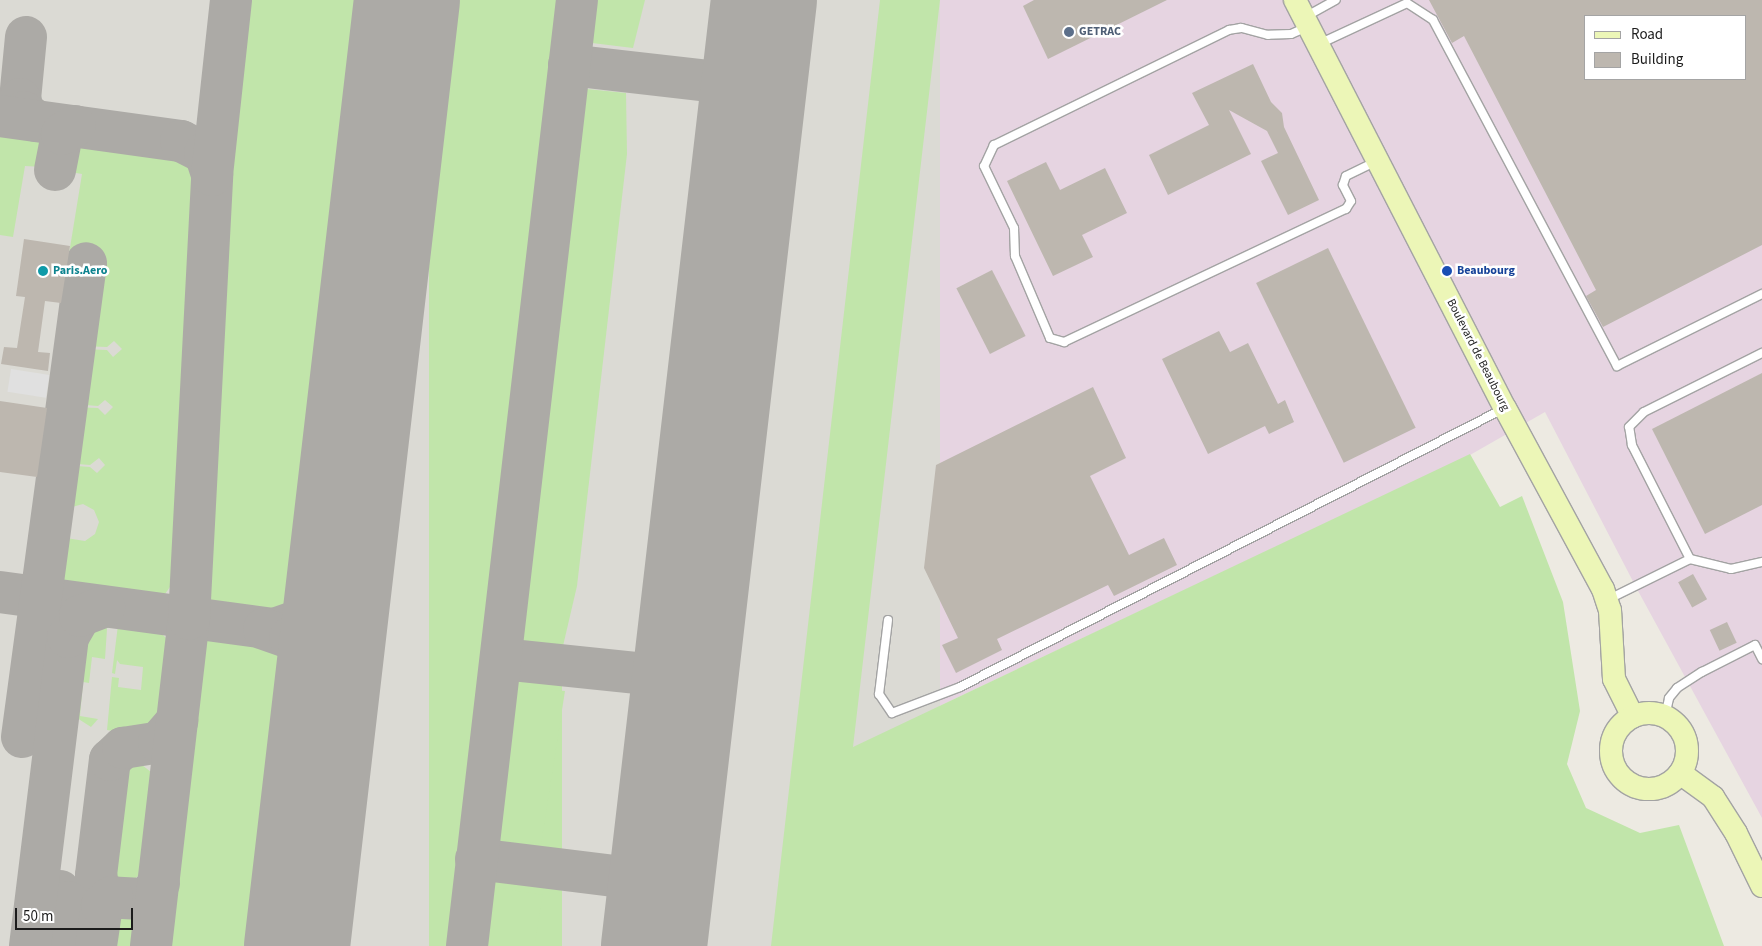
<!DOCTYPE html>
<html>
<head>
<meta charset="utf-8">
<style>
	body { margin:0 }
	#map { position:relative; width:1762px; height:946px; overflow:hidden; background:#edeae2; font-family:"Source Sans 3",sans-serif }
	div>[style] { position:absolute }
	.industrial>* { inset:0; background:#e6d4e1 }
	.airport>* { inset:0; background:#dbdad4; transform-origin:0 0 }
	.grass>* { inset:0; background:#c1e5aa; transform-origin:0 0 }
	.parking>* { inset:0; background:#e0e0e0; transform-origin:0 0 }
	.taxiway>* { height:42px; margin:-21px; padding:0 21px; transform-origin:21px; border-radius:21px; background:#acaaa6 }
	.runway>* { height:106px; margin:-53px; padding:0 53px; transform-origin:53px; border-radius:53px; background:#acaaa6 }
	.building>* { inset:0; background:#bdb7af; transform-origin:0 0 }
	.roads { filter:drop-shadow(1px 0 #a3a3a3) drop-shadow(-1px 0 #a3a3a3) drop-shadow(0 1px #a3a3a3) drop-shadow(0 -1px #a3a3a3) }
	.lane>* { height:8px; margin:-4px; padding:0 4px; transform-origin:4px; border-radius:4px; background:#fff }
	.secondary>* { height:22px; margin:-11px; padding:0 11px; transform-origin:11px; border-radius:11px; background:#ecf6b7 }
	.secondary>.ring { margin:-11px; padding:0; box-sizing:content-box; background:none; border:22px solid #ecf6b7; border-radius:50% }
	.dots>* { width:14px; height:14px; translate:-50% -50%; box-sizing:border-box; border:2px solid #fff; border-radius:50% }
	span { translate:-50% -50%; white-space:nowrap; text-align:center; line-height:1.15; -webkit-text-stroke:5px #fff; paint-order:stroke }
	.service-label { font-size:12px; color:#4e5e75; font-weight:700 }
	.left { translate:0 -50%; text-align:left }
	.culture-label { font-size:12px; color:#0d838f; font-weight:700 }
	.transit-label { font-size:12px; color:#164399; font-weight:700 }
	.street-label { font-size:12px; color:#1c1c1c }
	.legend { position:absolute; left:1584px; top:15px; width:162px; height:65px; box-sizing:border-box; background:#fff; border:1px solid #a4a4a4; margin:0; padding:6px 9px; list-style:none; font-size:15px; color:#1c1c1c }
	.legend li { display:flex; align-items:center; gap:10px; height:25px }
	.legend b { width:25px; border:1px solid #a4a4a4 }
	.scale { position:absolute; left:15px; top:908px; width:118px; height:22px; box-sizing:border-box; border:2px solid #1c1c1c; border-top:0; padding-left:6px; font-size:15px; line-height:18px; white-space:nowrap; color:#1c1c1c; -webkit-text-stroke:4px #fff; paint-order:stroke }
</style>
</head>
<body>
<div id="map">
	<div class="industrial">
		<div style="clip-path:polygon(evenodd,940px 0,1762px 0,1762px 818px,1637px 589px,1545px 412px,1470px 455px,853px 747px,940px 0,1586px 16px,1746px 16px,1746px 79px,1586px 79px,1586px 16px)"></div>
	</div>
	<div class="airport">
		<div style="left:0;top:0;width:940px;height:946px"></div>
	</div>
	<div class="grass">
		<div style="clip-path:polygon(240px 0,382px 0,314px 577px,301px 601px,283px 613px,262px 618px,218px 610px,204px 597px,200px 580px,221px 179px)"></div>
		<div style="left:429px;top:0;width:133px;height:952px"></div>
		<div style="clip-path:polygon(596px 0,645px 0,633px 48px,592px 43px)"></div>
		<div style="clip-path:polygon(880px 0,940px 0,853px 747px,1470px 454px,1500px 507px,1522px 496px,1563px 602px,1580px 711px,1567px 764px,1586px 808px,1640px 833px,1679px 825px,1724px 946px,771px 946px)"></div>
		<div style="clip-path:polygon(587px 89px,626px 93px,627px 154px,577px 586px,563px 646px,522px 643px)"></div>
		<div style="clip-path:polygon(0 129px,44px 135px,50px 144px,44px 167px,25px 166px,13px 237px,0 235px)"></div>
		<div style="clip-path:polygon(76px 138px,188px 154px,199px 162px,204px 172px,187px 471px,180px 530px,172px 584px,165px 594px,152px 600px,48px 587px,55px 526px,66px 538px,85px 541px,95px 534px,99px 522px,94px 510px,83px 504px,72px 507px,64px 515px,57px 515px,64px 465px,90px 467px,97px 473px,105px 465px,99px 458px,90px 465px,64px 463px,72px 407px,98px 408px,105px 415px,113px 407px,105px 400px,98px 406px,72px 404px,80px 349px,107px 350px,113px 357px,122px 349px,114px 341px,107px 347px,80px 346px,92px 259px,83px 258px,75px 308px,61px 303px,82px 174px,64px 171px,66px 145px)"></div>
		<div style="clip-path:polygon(43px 615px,53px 623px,56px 634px,40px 764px,28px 738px)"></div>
		<div style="clip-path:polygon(97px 620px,104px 622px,107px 629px,105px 659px,92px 657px,89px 683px,83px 682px,80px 716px,98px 719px,91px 727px,77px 718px,72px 699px,80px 636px)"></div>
		<div style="clip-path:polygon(122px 622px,159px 631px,167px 639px,166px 712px,155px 726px,134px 734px,107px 730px,112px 677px,119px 678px,118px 687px,141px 690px,143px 667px,120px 664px,117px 660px,115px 674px,112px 673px,118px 625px)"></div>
		<div style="clip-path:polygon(231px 634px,259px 638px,277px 647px,287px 656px,300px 684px,301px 700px,272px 946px,161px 946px,195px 659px,204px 643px,213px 637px)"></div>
		<div style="clip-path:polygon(517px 687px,565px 691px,541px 844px,500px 839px)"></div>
		<div style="clip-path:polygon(133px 758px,151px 772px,160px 795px,153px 852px,146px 870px,128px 884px,116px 884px,110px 881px,108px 873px,115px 844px,111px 841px,114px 809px,119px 806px,121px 794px,117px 791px,120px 767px,125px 760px)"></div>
		<div style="left:493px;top:887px;width:50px;height:59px;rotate:9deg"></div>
		<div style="clip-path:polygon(128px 913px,138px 915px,143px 922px,141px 946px,117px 946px,120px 918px)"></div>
	</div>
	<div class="parking">
		<div style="left:11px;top:369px;width:39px;height:23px;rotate:9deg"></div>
	</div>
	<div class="taxiway">
		<div style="left:26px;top:37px;width:62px;rotate:95.5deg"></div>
		<div style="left:20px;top:99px;width:14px;rotate:73deg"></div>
		<div style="left:24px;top:112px;width:15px;rotate:37deg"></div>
		<div style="left:569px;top:65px;width:186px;rotate:6.5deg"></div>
		<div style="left:0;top:116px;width:183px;rotate:7.9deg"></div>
		<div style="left:181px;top:141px;width:27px;rotate:27deg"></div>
		<div style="left:205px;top:153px;width:23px;rotate:72deg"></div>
		<div style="left:55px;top:170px;width:37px;rotate:-79deg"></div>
		<div style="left:62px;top:134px;width:15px;rotate:-32deg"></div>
		<div style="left:0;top:592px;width:276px;rotate:7.7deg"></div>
		<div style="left:274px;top:629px;width:37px;rotate:-19deg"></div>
		<div style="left:309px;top:617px;width:21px;rotate:-43deg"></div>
		<div style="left:324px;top:603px;width:19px;rotate:-58deg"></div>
		<div style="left:334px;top:587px;width:34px;rotate:-76deg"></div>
		<div style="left:264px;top:629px;width:28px;rotate:19deg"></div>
		<div style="left:290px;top:638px;width:27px;rotate:42deg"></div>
		<div style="left:310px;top:656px;width:33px;rotate:67deg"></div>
		<div style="left:323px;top:686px;width:36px;rotate:90deg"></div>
		<div style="left:501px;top:659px;width:186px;rotate:5.9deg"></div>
		<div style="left:22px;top:737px;width:478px;rotate:-82.3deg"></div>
		<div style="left:476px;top:859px;width:187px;rotate:7deg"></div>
		<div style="left:159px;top:883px;width:14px;rotate:126deg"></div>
		<div style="left:151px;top:894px;width:10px;rotate:151deg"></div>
		<div style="left:142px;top:899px;width:33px;rotate:-177deg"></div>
		<div style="left:109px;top:897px;width:13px;rotate:-141deg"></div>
		<div style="left:99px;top:889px;width:14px;rotate:-102deg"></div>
		<div style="left:96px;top:875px;width:116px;rotate:-83.1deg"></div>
		<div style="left:110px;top:760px;width:18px;rotate:-43deg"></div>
		<div style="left:123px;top:748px;width:36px;rotate:-9deg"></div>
		<div style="left:159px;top:742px;width:28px;rotate:-49deg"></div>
		<div style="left:60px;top:891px;width:14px;rotate:54deg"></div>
		<div style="left:68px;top:902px;width:44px;rotate:96.5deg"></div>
		<div style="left:30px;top:946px;width:311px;rotate:-83deg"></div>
		<div style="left:68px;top:637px;width:24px;rotate:-60deg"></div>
		<div style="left:80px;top:616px;width:26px;rotate:-21deg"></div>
		<div style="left:96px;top:946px;width:41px;rotate:-81.7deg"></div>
		<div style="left:102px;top:905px;width:13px;rotate:-39deg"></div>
		<div style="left:151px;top:946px;width:329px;rotate:-83.4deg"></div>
		<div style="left:189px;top:619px;width:445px;rotate:-87deg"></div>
		<div style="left:212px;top:175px;width:176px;rotate:-83.8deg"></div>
		<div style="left:467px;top:946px;width:952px;rotate:-83.37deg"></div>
	</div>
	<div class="runway">
		<div style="left:297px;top:946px;width:952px;rotate:-83.37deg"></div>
		<div style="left:654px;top:946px;width:952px;rotate:-83.37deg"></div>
	</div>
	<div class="building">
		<div style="clip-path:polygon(1034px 0,1167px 0,1048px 59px,1023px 6px)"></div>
		<div style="clip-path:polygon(evenodd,1429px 0,1762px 0,1762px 245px,1603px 327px,1586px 296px,1596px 290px,1464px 36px,1452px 43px,1429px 0,1586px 16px,1746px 16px,1746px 79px,1586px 79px,1586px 16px)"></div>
		<div style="clip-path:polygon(1253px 64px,1271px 102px,1282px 113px,1284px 127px,1319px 200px,1288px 215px,1261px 161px,1278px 153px,1267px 131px,1229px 110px,1251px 154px,1168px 195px,1149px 155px,1209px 125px,1192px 93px)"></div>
		<div style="clip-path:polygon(1046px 162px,1060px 190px,1105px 168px,1127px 213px,1082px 235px,1093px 257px,1053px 276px,1007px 181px)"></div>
		<div style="clip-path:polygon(24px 239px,70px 246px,61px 303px,45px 301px,38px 352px,50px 353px,48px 371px,1px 364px,4px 347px,17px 348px,25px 297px,16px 296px)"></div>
		<div style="left:1328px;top:248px;width:200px;height:80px;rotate:64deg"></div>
		<div style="left:992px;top:270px;width:74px;height:40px;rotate:63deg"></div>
		<div style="clip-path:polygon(1219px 331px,1230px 352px,1248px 343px,1278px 404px,1285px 400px,1294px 422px,1269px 434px,1265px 426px,1208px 454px,1162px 359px)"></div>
		<div style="clip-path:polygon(1762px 373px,1762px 505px,1705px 534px,1652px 429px)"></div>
		<div style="clip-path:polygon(1093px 387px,1126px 458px,1090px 476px,1129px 555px,1164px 538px,1177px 565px,1114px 596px,1108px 585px,997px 639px,1002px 650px,956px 673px,942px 645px,958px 638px,924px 568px,936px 465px)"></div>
		<div style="clip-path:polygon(0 401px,47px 408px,37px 477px,0 472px)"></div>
		<div style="left:1693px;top:574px;width:29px;height:17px;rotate:61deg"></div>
		<div style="left:1727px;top:622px;width:23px;height:19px;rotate:65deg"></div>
	</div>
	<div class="roads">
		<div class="lane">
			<div style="left:1305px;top:17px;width:35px;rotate:-29deg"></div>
			<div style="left:1307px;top:27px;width:17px;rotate:156deg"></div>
			<div style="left:1291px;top:34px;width:23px;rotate:178deg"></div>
			<div style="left:1268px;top:35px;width:28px;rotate:-165deg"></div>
			<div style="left:1241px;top:28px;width:12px;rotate:171deg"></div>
			<div style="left:1229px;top:30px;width:262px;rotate:153.9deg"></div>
			<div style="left:994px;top:145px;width:23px;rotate:115deg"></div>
			<div style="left:984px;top:166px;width:69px;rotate:64.2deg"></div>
			<div style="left:1014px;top:228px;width:28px;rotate:88deg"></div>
			<div style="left:1015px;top:256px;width:89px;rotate:66.9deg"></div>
			<div style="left:1050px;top:338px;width:15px;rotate:16deg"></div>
			<div style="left:1064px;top:342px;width:312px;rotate:-25.3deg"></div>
			<div style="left:1346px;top:209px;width:9px;rotate:-58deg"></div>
			<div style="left:1351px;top:201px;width:18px;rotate:-117deg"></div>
			<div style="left:1343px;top:185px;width:9px;rotate:-72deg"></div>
			<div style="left:1346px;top:176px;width:32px;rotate:-26deg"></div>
			<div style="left:1319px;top:44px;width:97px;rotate:-25deg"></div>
			<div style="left:1407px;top:3px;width:31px;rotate:33deg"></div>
			<div style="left:1433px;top:20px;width:392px;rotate:62deg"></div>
			<div style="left:1617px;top:366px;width:162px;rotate:-26.4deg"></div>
			<div style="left:1690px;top:559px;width:128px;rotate:-117deg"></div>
			<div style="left:1632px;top:445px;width:18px;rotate:-99deg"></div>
			<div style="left:1629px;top:427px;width:21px;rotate:-45deg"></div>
			<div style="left:1644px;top:412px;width:132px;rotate:-26.6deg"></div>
			<div style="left:1609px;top:599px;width:90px;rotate:-26.3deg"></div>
			<div style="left:1690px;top:559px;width:42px;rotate:13.7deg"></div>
			<div style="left:1731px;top:569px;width:32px;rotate:-13deg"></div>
			<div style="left:888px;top:620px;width:75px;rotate:96.9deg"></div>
			<div style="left:879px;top:694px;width:23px;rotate:56deg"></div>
			<div style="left:892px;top:713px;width:73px;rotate:-20.9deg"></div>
			<div style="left:960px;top:687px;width:610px;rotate:-27.11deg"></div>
			<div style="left:1665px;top:716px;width:18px;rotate:-77deg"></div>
			<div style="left:1669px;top:698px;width:13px;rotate:-51deg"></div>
			<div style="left:1677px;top:688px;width:30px;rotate:-33deg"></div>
			<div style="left:1702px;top:672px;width:59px;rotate:-27deg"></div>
			<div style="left:1755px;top:645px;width:16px;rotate:63deg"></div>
		</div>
		<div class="secondary">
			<div style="left:1295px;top:0;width:459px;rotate:62.8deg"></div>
			<div style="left:1505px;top:408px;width:206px;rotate:61.6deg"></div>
			<div style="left:1603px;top:589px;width:22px;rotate:72deg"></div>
			<div style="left:1610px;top:610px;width:69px;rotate:86.7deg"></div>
			<div style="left:1614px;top:679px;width:42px;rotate:63.4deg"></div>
			<div class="ring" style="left:1611px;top:713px;width:54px;height:54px"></div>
			<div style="left:1680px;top:773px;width:41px;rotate:36deg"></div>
			<div style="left:1713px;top:797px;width:43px;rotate:57.4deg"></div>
			<div style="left:1736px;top:833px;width:59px;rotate:63.9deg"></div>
		</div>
	</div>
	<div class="dots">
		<div style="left:1069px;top:32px;background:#5c6f8a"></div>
		<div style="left:43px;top:271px;background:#0f9aa8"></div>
		<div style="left:1447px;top:271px;background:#1a4fb4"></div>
	</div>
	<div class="service-label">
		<span class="left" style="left:1079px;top:32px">GETRAC</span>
	</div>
	<div class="culture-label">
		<span class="left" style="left:53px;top:271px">Paris.Aero</span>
	</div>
	<div class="transit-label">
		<span class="left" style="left:1457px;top:271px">Beaubourg</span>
	</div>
	<div class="street-label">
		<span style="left:1478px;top:355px;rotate:63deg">Boulevard de Beaubourg</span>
	</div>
	<ul class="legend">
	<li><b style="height:6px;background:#ecf6b7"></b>Road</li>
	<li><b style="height:14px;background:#bdb7af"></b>Building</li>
	</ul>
	<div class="scale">50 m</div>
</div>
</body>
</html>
